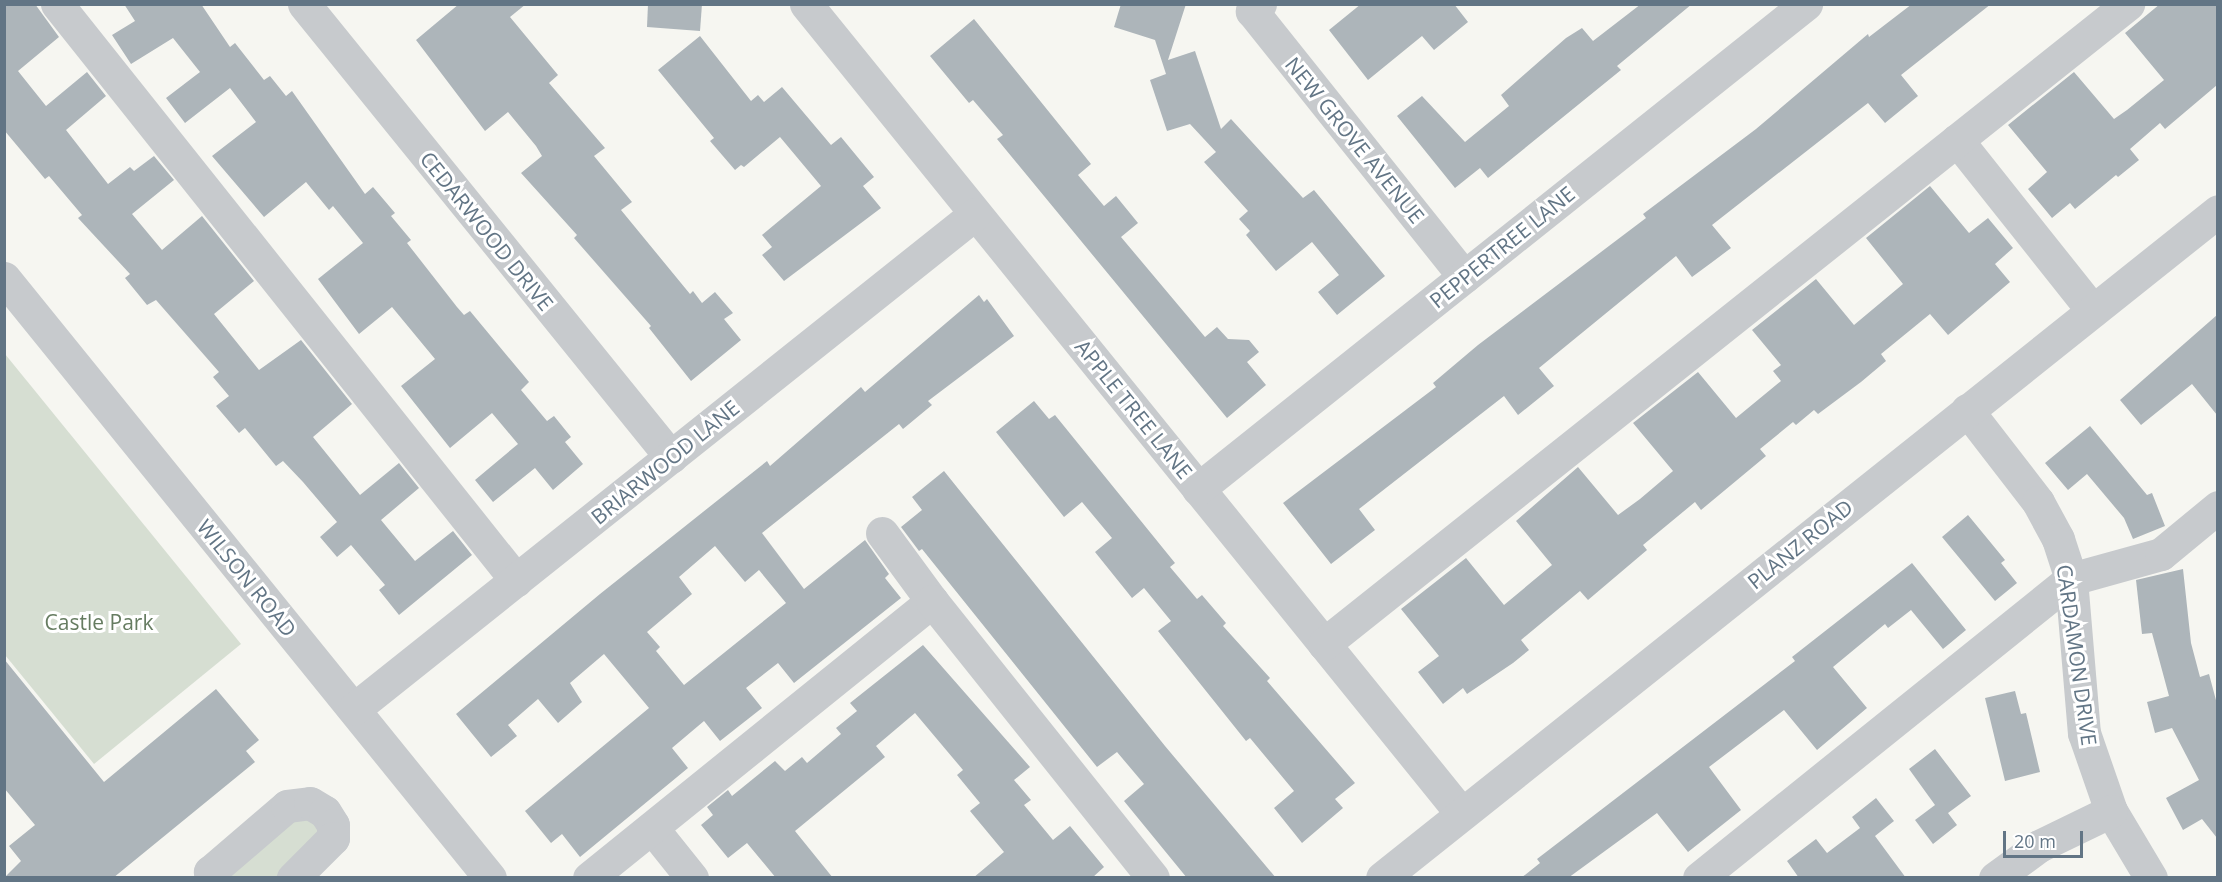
<!DOCTYPE html>
<html>
<head>
<meta charset="utf-8">
<style>
	body { margin:0 }
	#map { position:relative; width:2222px; height:882px; overflow:hidden; background:#f6f6f1; font-family:"Open Sans",sans-serif }
	div>[style] { position:absolute }
	.green>* { inset:0; background:#d6ded2 }
	.building>* { inset:0; background:#adb5ba }
	.minor>* { height:33px; margin:-16.5px; padding:0 16.5px; transform-origin:16.5px; border-radius:16.5px; background:#c7cacd }
	span { translate:-50% -50%; white-space:nowrap; text-align:center; line-height:1.15; -webkit-text-stroke:6px #fff; paint-order:stroke }
	.street-label { font-size:21px; color:#627585 }
	.park-label { font-size:21px; color:#667c61 }
	.frame { position:absolute; inset:0; border:6px solid #627585; pointer-events:none }
	.scale { position:absolute; left:2003px; top:831px; width:80px; height:27px; box-sizing:border-box; border:3px solid #627585; border-top:0; padding-left:8px; font-size:18px; line-height:21px; white-space:nowrap; color:#627585; -webkit-text-stroke:4px #fff; paint-order:stroke }
</style>
</head>
<body>
<div id="map">
	<div class="green">
		<div style="clip-path:polygon(5px 354px,241px 644px,94px 764px,5px 655px)"></div>
		<div style="clip-path:polygon(294px 809px,329px 824px,278px 877px,231px 877px,230px 870px)"></div>
	</div>
	<div class="building">
		<div style="clip-path:polygon(4px 4px,35px 4px,59px 37px,18px 71px,46px 106px,87px 72px,106px 96px,66px 130px,108px 184px,130px 167px,134px 171px,154px 156px,174px 180px,132px 214px,162px 250px,202px 216px,254px 281px,214px 314px,259px 370px,301px 340px,352px 404px,313px 437px,360px 495px,399px 463px,419px 488px,381px 520px,415px 561px,453px 531px,472px 555px,399px 615px,379px 590px,385px 585px,351px 545px,337px 557px,320px 537px,337px 522px,303px 482px,283px 461px,276px 466px,245px 428px,239px 433px,216px 406px,229px 396px,213px 377px,219px 372px,156px 300px,147px 305px,125px 278px,130px 274px,78px 218px,82px 215px,49px 176px,45px 179px,4px 130px)"></div>
		<div style="clip-path:polygon(124px 4px,201px 4px,230px 47px,235px 43px,264px 80px,270px 76px,286px 96px,292px 91px,365px 194px,373px 187px,395px 213px,391px 216px,411px 240px,407px 243px,457px 307px,464px 315px,470px 311px,529px 382px,521px 390px,547px 421px,554px 416px,571px 437px,565px 442px,583px 464px,553px 490px,535px 468px,493px 502px,475px 480px,518px 444px,492px 413px,450px 448px,401px 386px,435px 359px,392px 307px,359px 334px,318px 279px,363px 243px,333px 206px,329px 210px,306px 182px,264px 217px,212px 156px,256px 122px,230px 88px,185px 123px,166px 98px,200px 72px,173px 38px,131px 64px,112px 35px,135px 21px)"></div>
		<div style="clip-path:polygon(459px 4px,526px 4px,510px 17px,558px 75px,549px 83px,605px 148px,594px 156px,632px 202px,621px 210px,690px 294px,693px 291px,702px 303px,715px 292px,733px 313px,724px 319px,741px 340px,691px 381px,649px 328px,651px 326px,574px 238px,577px 235px,521px 173px,542px 156px,536px 146px,508px 112px,485px 131px,416px 40px)"></div>
		<div style="clip-path:polygon(648px 4px,702px 4px,700px 31px,647px 27px)"></div>
		<div style="clip-path:polygon(1121px 4px,1186px 4px,1168px 60px,1195px 51px,1221px 129px,1231px 119px,1303px 198px,1314px 190px,1385px 276px,1337px 315px,1318px 292px,1339px 275px,1312px 242px,1276px 271px,1246px 235px,1250px 231px,1239px 219px,1248px 211px,1204px 162px,1216px 152px,1190px 124px,1167px 131px,1150px 80px,1166px 74px,1155px 40px,1114px 27px)"></div>
		<div style="clip-path:polygon(1361px 4px,1454px 4px,1468px 22px,1434px 50px,1422px 36px,1368px 80px,1329px 30px)"></div>
		<div style="clip-path:polygon(1641px 4px,1692px 4px,1617px 66px,1621px 70px,1488px 178px,1480px 168px,1455px 188px,1397px 116px,1422px 96px,1465px 142px,1509px 106px,1501px 95px,1566px 38px,1582px 28px,1593px 41px)"></div>
		<div style="clip-path:polygon(1912px 4px,1991px 4px,1901px 75px,1918px 96px,1885px 123px,1868px 103px,1712px 225px,1731px 248px,1711px 263px,1692px 277px,1676px 256px,1539px 368px,1554px 386px,1518px 415px,1504px 396px,1359px 509px,1375px 530px,1331px 564px,1283px 503px,1436px 387px,1433px 383px,1478px 345px,1646px 218px,1643px 214px,1756px 129px,1868px 34px,1869px 37px)"></div>
		<div style="clip-path:polygon(2160px 4px,2217px 4px,2217px 85px,2165px 129px,2160px 123px,2130px 149px,2139px 160px,2118px 177px,2116px 175px,2075px 209px,2070px 203px,2052px 218px,2028px 189px,2047px 172px,2008px 125px,2074px 72px,2114px 119px,2127px 110px,2164px 80px,2125px 33px)"></div>
		<div style="clip-path:polygon(974px 19px,1091px 164px,1078px 175px,1104px 206px,1116px 196px,1138px 223px,1121px 237px,1205px 337px,1217px 327px,1228px 339px,1249px 340px,1259px 352px,1247px 362px,1266px 385px,1227px 418px,997px 139px,1003px 135px,973px 100px,969px 103px,930px 56px)"></div>
		<div style="clip-path:polygon(700px 36px,751px 101px,758px 95px,764px 102px,782px 87px,831px 145px,841px 137px,874px 177px,863px 186px,881px 208px,784px 281px,762px 255px,772px 247px,762px 235px,821px 186px,780px 137px,744px 167px,741px 165px,735px 170px,710px 141px,714px 138px,658px 70px)"></div>
		<div style="clip-path:polygon(1930px 186px,1969px 233px,1988px 218px,2013px 248px,1995px 264px,2010px 282px,1948px 335px,1930px 314px,1881px 354px,1886px 361px,1861px 382px,1818px 414px,1814px 410px,1796px 425px,1793px 422px,1760px 449px,1766px 456px,1701px 510px,1695px 502px,1643px 545px,1647px 550px,1588px 600px,1580px 591px,1521px 640px,1529px 650px,1513px 663px,1467px 694px,1463px 688px,1443px 704px,1418px 672px,1439px 656px,1401px 609px,1466px 558px,1504px 605px,1552px 565px,1516px 521px,1578px 467px,1618px 515px,1640px 499px,1673px 471px,1633px 423px,1698px 372px,1736px 418px,1781px 381px,1773px 371px,1781px 365px,1752px 330px,1816px 279px,1854px 325px,1903px 284px,1866px 238px)"></div>
		<div style="clip-path:polygon(evenodd,979px 295px,984px 302px,987px 299px,1014px 336px,928px 401px,932px 405px,903px 429px,899px 424px,762px 533px,804px 589px,865px 540px,889px 574px,885px 578px,901px 598px,794px 683px,778px 663px,746px 688px,762px 708px,720px 741px,704px 721px,672px 748px,688px 768px,580px 857px,562px 834px,551px 843px,525px 811px,649px 708px,604px 654px,570px 683px,582px 702px,558px 723px,538px 699px,508px 725px,517px 736px,491px 757px,456px 714px,600px 594px,767px 461px,770px 466px,861px 387px,865px 392px,979px 295px,715px 546px,745px 582px,759px 570px,786px 603px,684px 685px,656px 651px,660px 647px,647px 632px,692px 594px,679px 577px,715px 546px)"></div>
		<div style="clip-path:polygon(2217px 315px,2217px 415px,2192px 384px,2141px 425px,2120px 400px)"></div>
		<div style="clip-path:polygon(1034px 401px,1049px 419px,1055px 415px,1175px 563px,1170px 567px,1197px 599px,1202px 595px,1226px 623px,1223px 626px,1270px 678px,1267px 681px,1355px 783px,1335px 799px,1343px 808px,1302px 843px,1274px 808px,1294px 791px,1250px 738px,1246px 741px,1158px 631px,1171px 621px,1144px 588px,1132px 598px,1095px 552px,1112px 538px,1082px 502px,1064px 517px,996px 432px)"></div>
		<div style="clip-path:polygon(2090px 426px,2147px 495px,2152px 493px,2165px 526px,2133px 539px,2124px 518px,2087px 474px,2068px 490px,2045px 463px)"></div>
		<div style="clip-path:polygon(944px 471px,1165px 746px,1276px 878px,1187px 878px,1124px 801px,1144px 784px,1117px 752px,1097px 767px,922px 549px,919px 551px,901px 527px,922px 510px,912px 497px)"></div>
		<div style="clip-path:polygon(1968px 515px,2005px 560px,2001px 563px,2017px 583px,1995px 601px,1942px 537px)"></div>
		<div style="clip-path:polygon(1912px 563px,1966px 630px,1943px 649px,1911px 610px,1888px 628px,1885px 624px,1833px 667px,1867px 708px,1817px 750px,1784px 710px,1709px 767px,1741px 810px,1688px 852px,1657px 813px,1568px 878px,1521px 878px,1540px 863px,1537px 859px,1795px 661px,1792px 657px)"></div>
		<div style="clip-path:polygon(2183px 569px,2191px 643px,2200px 677px,2209px 674px,2217px 704px,2217px 838px,2202px 819px,2183px 830px,2166px 798px,2199px 780px,2172px 728px,2155px 733px,2147px 702px,2169px 696px,2152px 633px,2142px 634px,2136px 580px)"></div>
		<div style="clip-path:polygon(923px 645px,1030px 767px,1014px 780px,1031px 800px,1024px 805px,1053px 840px,1070px 826px,1104px 867px,1092px 878px,973px 878px,1004px 852px,970px 811px,980px 803px,957px 775px,963px 770px,915px 713px,876px 746px,885px 757px,795px 831px,833px 878px,776px 878px,747px 843px,728px 858px,701px 825px,713px 815px,707px 807px,728px 790px,732px 796px,775px 761px,785px 771px,802px 757px,807px 763px,841px 734px,836px 728px,857px 711px,850px 703px)"></div>
		<div style="clip-path:polygon(4px 659px,104px 782px,216px 689px,259px 740px,246px 751px,255px 762px,113px 878px,4px 878px,21px 861px,9px 846px,35px 825px,4px 788px)"></div>
		<div style="clip-path:polygon(2015px 691px,2021px 714px,2026px 713px,2040px 772px,2005px 781px,1985px 698px)"></div>
		<div style="clip-path:polygon(1935px 749px,1971px 796px,1948px 813px,1957px 825px,1933px 844px,1915px 820px,1935px 805px,1909px 769px)"></div>
		<div style="clip-path:polygon(1876px 798px,1894px 821px,1875px 836px,1906px 878px,1799px 878px,1787px 861px,1816px 839px,1827px 853px,1860px 828px,1852px 817px)"></div>
	</div>
	<div class="minor">
		<div style="left:57px;top:4px;width:737px;rotate:51.45deg"></div>
		<div style="left:304px;top:4px;width:583px;rotate:50.99deg"></div>
		<div style="left:806px;top:4px;width:1042px;rotate:51deg"></div>
		<div style="left:1260px;top:4px;width:11px;rotate:139deg"></div>
		<div style="left:1252px;top:11px;width:340px;rotate:51.4deg"></div>
		<div style="left:1957px;top:140px;width:218px;rotate:51.5deg"></div>
		<div style="left:4px;top:278px;width:772px;rotate:50.99deg"></div>
		<div style="left:1967px;top:410px;width:116px;rotate:52.3deg"></div>
		<div style="left:2038px;top:502px;width:42px;rotate:61.6deg"></div>
		<div style="left:2058px;top:539px;width:42px;rotate:72deg"></div>
		<div style="left:2071px;top:579px;width:155px;rotate:85.2deg"></div>
		<div style="left:2084px;top:733px;width:83px;rotate:70.9deg"></div>
		<div style="left:2111px;top:811px;width:78px;rotate:59.2deg"></div>
		<div style="left:1198px;top:489px;width:778px;rotate:-38.58deg"></div>
		<div style="left:882px;top:533px;width:84px;rotate:53.7deg"></div>
		<div style="left:1324px;top:644px;width:1028px;rotate:-38.52deg"></div>
		<div style="left:354px;top:709px;width:794px;rotate:-38.56deg"></div>
		<div style="left:652px;top:828px;width:64px;rotate:51.3deg"></div>
		<div style="left:213px;top:878px;width:7px;rotate:-117deg"></div>
		<div style="left:210px;top:872px;width:101px;rotate:-40.6deg"></div>
		<div style="left:287px;top:806px;width:23px;rotate:-7deg"></div>
		<div style="left:310px;top:803px;width:17px;rotate:31deg"></div>
		<div style="left:325px;top:812px;width:15px;rotate:58deg"></div>
		<div style="left:333px;top:825px;width:13px;rotate:90deg"></div>
		<div style="left:333px;top:838px;width:57px;rotate:135deg"></div>
		<div style="left:589px;top:878px;width:441px;rotate:-38.9deg"></div>
		<div style="left:932px;top:601px;width:354px;rotate:51.4deg"></div>
		<div style="left:1382px;top:878px;width:1069px;rotate:-38.58deg"></div>
		<div style="left:1699px;top:878px;width:477px;rotate:-38.8deg"></div>
		<div style="left:2071px;top:579px;width:93px;rotate:-15.5deg"></div>
		<div style="left:2161px;top:554px;width:74px;rotate:-39.5deg"></div>
		<div style="left:1995px;top:878px;width:54px;rotate:-36deg"></div>
		<div style="left:2039px;top:846px;width:80px;rotate:-25.9deg"></div>
	</div>
	<div class="street-label">
		<span style="left:1355px;top:140px;rotate:51deg">NEW GROVE AVENUE</span>
		<span style="left:487px;top:231px;rotate:51deg">CEDARWOOD DRIVE</span>
		<span style="left:1502px;top:247px;rotate:-39deg">PEPPERTREE LANE</span>
		<span style="left:1134px;top:409px;rotate:51deg">APPLE TREE LANE</span>
		<span style="left:665px;top:462px;rotate:-39deg">BRIARWOOD LANE</span>
		<span style="left:1800px;top:544px;rotate:-39deg">PLANZ ROAD</span>
		<span style="left:247px;top:578px;rotate:51deg">WILSON ROAD</span>
		<span style="left:2077px;top:655px;rotate:82deg">CARDAMON DRIVE</span>
	</div>
	<div class="park-label">
		<span style="left:99px;top:622px">Castle Park</span>
	</div>
	<div class="frame"></div>
	<div class="scale">20 m</div>
</div>
</body>
</html>
